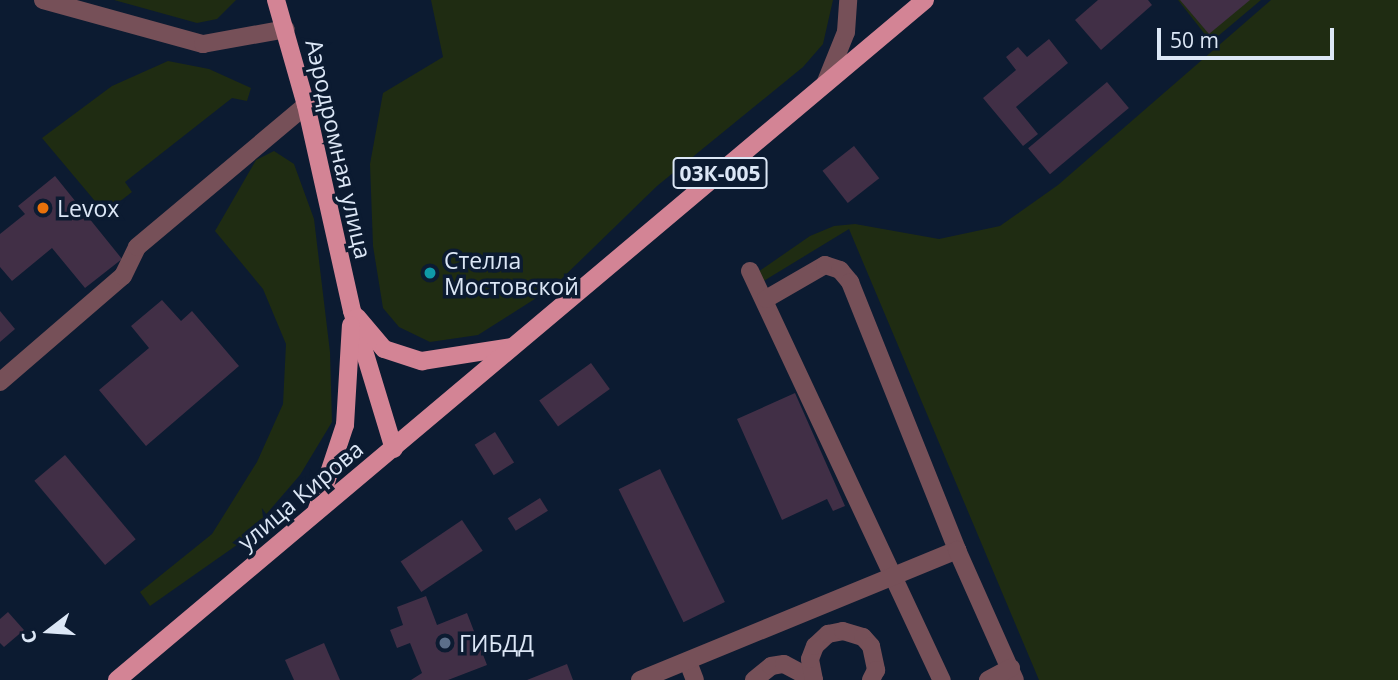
<!DOCTYPE html>
<html>
<head>
<meta charset="utf-8">
<style>
	body { margin:0 }
	#map { position:relative; width:1398px; height:680px; overflow:hidden; background:#0c1b31; font-family:"Open Sans",sans-serif }
	div>[style] { position:absolute }
	.green>* { inset:0; background:#1f2c12 }
	.building>* { inset:0; background:#412f46; transform-origin:0 0 }
	.minor>* { height:18px; margin:-9px; padding:0 9px; transform-origin:9px; border-radius:9px; background:#765058 }
	.major>* { height:18px; margin:-9px; padding:0 9px; transform-origin:9px; border-radius:9px; background:#d38495 }
	.dots>* { width:19px; height:19px; translate:-50% -50%; box-sizing:border-box; border:4px solid #0c1b31; border-radius:50% }
	span { translate:-50% -50%; white-space:nowrap; text-align:center; line-height:1.15; -webkit-text-stroke:7px #0c1b31; paint-order:stroke }
	.shield-label span { padding:2px 5px; background:#0c1b31; border:2px solid; border-radius:5px; -webkit-text-stroke-width:0 }
	.shield-label { font-size:21px; color:#dce7f6; font-weight:700 }
	.street-label { font-size:23px; color:#dce7f6 }
	.poi-label { font-size:23px; color:#dce7f6 }
	.left { translate:0 -50%; text-align:left }
	.north { position:absolute; left:14px; top:596px; width:70px; height:70px; -webkit-text-stroke:5px #0c1b31; paint-order:stroke; rotate:253deg; font-size:19px; font-weight:700; line-height:28px; text-align:center; color:#dce7f6 }
	.north::after { content:''; display:block; margin:auto; width:24px; height:32px; background:#dce7f6; clip-path:polygon(50% 0,100% 100%,50% 72%,0 100%) }
	.scale { position:absolute; left:1157px; top:28px; width:177px; height:32px; box-sizing:border-box; border:4px solid #dce7f6; border-top:0; padding-left:9px; font-size:21px; line-height:24px; white-space:nowrap; color:#dce7f6; -webkit-text-stroke:5px #0c1b31; paint-order:stroke }
</style>
</head>
<body>
<div id="map">
	<div class="green">
		<div style="clip-path:polygon(114px 0,236px 0,217px 19px,197px 23px)"></div>
		<div style="clip-path:polygon(431px 0,833px 0,823px 44px,803px 67px,657px 186px,552px 288px,478px 335px,430px 342px,399px 327px,383px 308px,373px 246px,370px 164px,383px 93px,443px 57px)"></div>
		<div style="clip-path:polygon(1178px 0,1261px 0,1211px 42px)"></div>
		<div style="clip-path:polygon(1271px 0,1398px 0,1398px 680px,1039px 680px,849px 229px,762px 282px,758px 272px,810px 236px,834px 226px,855px 224px,939px 239px,1000px 226px,1058px 185px)"></div>
		<div style="clip-path:polygon(168px 61px,209px 69px,251px 88px,247px 101px,232px 98px,125px 182px,132px 192px,105px 213px,42px 138px,112px 86px)"></div>
		<div style="clip-path:polygon(274px 151px,294px 164px,314px 219px,330px 352px,332px 422px,300px 475px,244px 540px,150px 606px,140px 592px,212px 534px,257px 462px,283px 404px,286px 344px,263px 289px,215px 231px,256px 160px)"></div>
	</div>
	<div class="building">
		<div style="clip-path:polygon(1098px 0,1148px 0,1152px 5px,1101px 50px,1075px 20px)"></div>
		<div style="clip-path:polygon(1180px 0,1250px 0,1209px 34px)"></div>
		<div style="clip-path:polygon(1049px 39px,1068px 63px,1016px 107px,1038px 134px,1023px 146px,983px 98px,1016px 70px,1006px 57px,1018px 47px,1027px 57px)"></div>
		<div style="left:1107px;top:82px;width:34px;height:103px;rotate:50deg"></div>
		<div style="left:854px;top:146px;width:41px;height:40px;rotate:52deg"></div>
		<div style="clip-path:polygon(55px 176px,122px 259px,85px 288px,52px 248px,12px 281px,0 267px,0 234px,25px 214px,18px 206px)"></div>
		<div style="clip-path:polygon(162px 300px,181px 321px,192px 311px,239px 366px,146px 446px,99px 390px,149px 348px,131px 326px)"></div>
		<div style="clip-path:polygon(0 311px,15px 329px,0 342px)"></div>
		<div style="left:591px;top:363px;width:32px;height:64px;rotate:54deg"></div>
		<div style="clip-path:polygon(795px 393px,845px 506px,833px 511px,827px 499px,782px 520px,737px 419px)"></div>
		<div style="left:495px;top:432px;width:36px;height:24px;rotate:58deg"></div>
		<div style="left:65px;top:455px;width:110px;height:40px;rotate:50deg"></div>
		<div style="left:660px;top:469px;width:148px;height:46px;rotate:64deg"></div>
		<div style="left:540px;top:498px;width:15px;height:38px;rotate:58deg"></div>
		<div style="left:462px;top:520px;width:37px;height:74px;rotate:56deg"></div>
		<div style="clip-path:polygon(426px 596px,437px 625px,467px 613px,487px 665px,448px 680px,411px 680px,422px 673px,410px 643px,397px 648px,390px 630px,403px 625px,397px 607px)"></div>
		<div style="clip-path:polygon(8px 612px,24px 630px,4px 647px,0 643px,0 619px)"></div>
		<div style="clip-path:polygon(324px 643px,340px 680px,294px 680px,285px 660px)"></div>
		<div style="clip-path:polygon(567px 664px,573px 680px,527px 680px)"></div>
	</div>
	<div class="minor">
		<div style="left:43px;top:0;width:166px;rotate:15.4deg"></div>
		<div style="left:203px;top:44px;width:84px;rotate:-10.2deg"></div>
		<div style="left:825px;top:84px;width:56px;rotate:-68deg"></div>
		<div style="left:846px;top:32px;width:32px;rotate:-86deg"></div>
		<div style="left:750px;top:271px;width:452px;rotate:64.9deg"></div>
		<div style="left:766px;top:299px;width:68px;rotate:-30deg"></div>
		<div style="left:825px;top:265px;width:16px;rotate:18deg"></div>
		<div style="left:840px;top:270px;width:16px;rotate:50deg"></div>
		<div style="left:850px;top:282px;width:289px;rotate:68.2deg"></div>
		<div style="left:0;top:382px;width:162px;rotate:-40.8deg"></div>
		<div style="left:123px;top:276px;width:32px;rotate:-64deg"></div>
		<div style="left:137px;top:247px;width:221px;rotate:-40deg"></div>
		<div style="left:688px;top:662px;width:19px;rotate:69deg"></div>
		<div style="left:640px;top:680px;width:343px;rotate:-22.3deg"></div>
		<div style="left:957px;top:550px;width:142px;rotate:66deg"></div>
		<div style="left:754px;top:680px;width:22px;rotate:-39deg"></div>
		<div style="left:771px;top:666px;width:13px;rotate:-9deg"></div>
		<div style="left:784px;top:664px;width:34px;rotate:28deg"></div>
		<div style="left:814px;top:680px;width:21px;rotate:-101deg"></div>
		<div style="left:810px;top:659px;width:14px;rotate:-69deg"></div>
		<div style="left:815px;top:646px;width:18px;rotate:-43deg"></div>
		<div style="left:828px;top:634px;width:15px;rotate:-11deg"></div>
		<div style="left:843px;top:631px;width:21px;rotate:17deg"></div>
		<div style="left:863px;top:637px;width:12px;rotate:48deg"></div>
		<div style="left:871px;top:646px;width:25px;rotate:78deg"></div>
		<div style="left:876px;top:670px;width:11px;rotate:117deg"></div>
		<div style="left:988px;top:680px;width:26px;rotate:-28deg"></div>
	</div>
	<div class="major">
		<div style="left:276px;top:0;width:109px;rotate:74.1deg"></div>
		<div style="left:306px;top:105px;width:211px;rotate:77.4deg"></div>
		<div style="left:352px;top:311px;width:144px;rotate:73.1deg"></div>
		<div style="left:357px;top:317px;width:42px;rotate:49.8deg"></div>
		<div style="left:384px;top:349px;width:40px;rotate:18deg"></div>
		<div style="left:422px;top:361px;width:90px;rotate:-8.9deg"></div>
		<div style="left:316px;top:512px;width:92px;rotate:-71.6deg"></div>
		<div style="left:345px;top:425px;width:100px;rotate:-86.6deg"></div>
		<div style="left:117px;top:680px;width:1056px;rotate:-40.08deg"></div>
	</div>
	<div class="dots">
		<div style="left:43px;top:208px;background:#e8710a"></div>
		<div style="left:430px;top:273px;background:#0f9aa8"></div>
		<div style="left:445px;top:643px;background:#5c6f8a"></div>
	</div>
	<div class="shield-label">
		<span style="left:720px;top:173px">03К-005</span>
	</div>
	<div class="street-label">
		<span style="left:339px;top:149px;rotate:77deg">Аэродромная улица</span>
		<span style="left:300px;top:495px;rotate:-40deg">улица Кирова</span>
	</div>
	<div class="poi-label">
		<span class="left" style="left:57px;top:208px">Levox</span>
		<span class="left" style="left:444px;top:273px">Стелла<br>Мостовской</span>
		<span class="left" style="left:459px;top:643px">ГИБДД</span>
	</div>
	<div class="north">С</div>
	<div class="scale">50 m</div>
</div>
</body>
</html>
